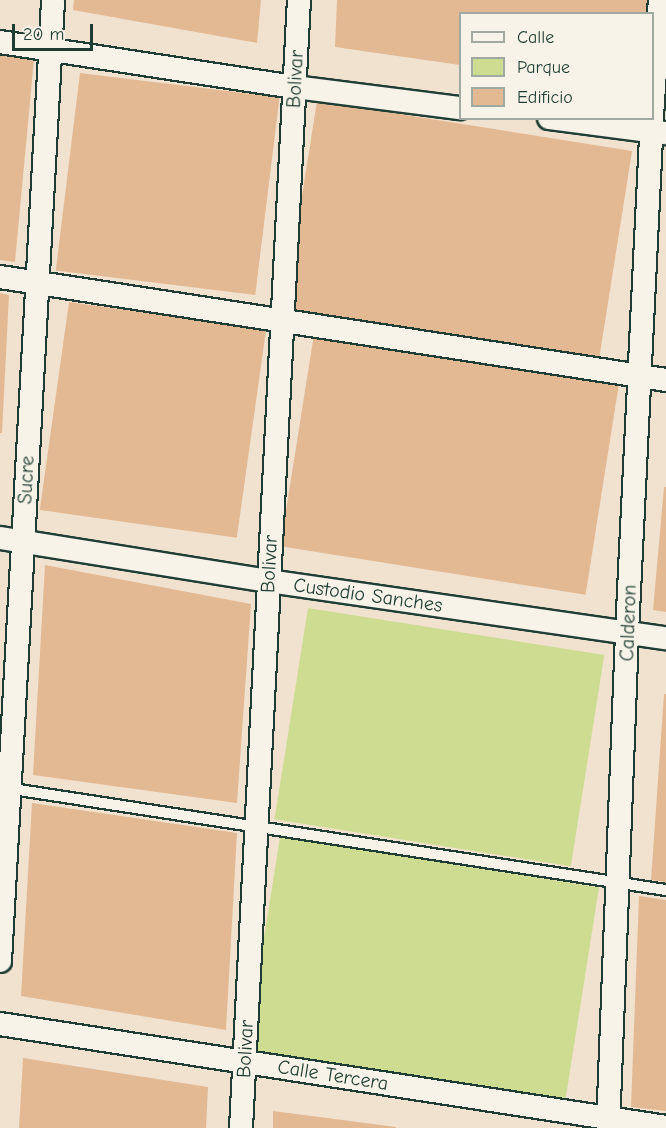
<!DOCTYPE html>
<html>
<head>
<meta charset="utf-8">
<style>
	body { margin:0 }
	#map { position:relative; width:666px; height:1128px; overflow:hidden; background:#f1e2cf; font-family:"Comic Neue",sans-serif }
	div>[style] { position:absolute }
	.green>* { inset:0; background:#cddc90; transform-origin:0 0 }
	.building>* { inset:0; background:#e3b994; transform-origin:0 0 }
	.roads { filter:drop-shadow(2px 0 #1f3d34) drop-shadow(-2px 0 #1f3d34) drop-shadow(0 2px #1f3d34) drop-shadow(0 -2px #1f3d34) }
	.lane>* { height:10px; margin:-5px; padding:0 5px; transform-origin:5px; border-radius:5px; background:#f7f3e8 }
	.street>* { height:22px; margin:-11px; padding:0 11px; transform-origin:11px; border-radius:11px; background:#f7f3e8 }
	span { translate:-50% -50%; white-space:nowrap; text-align:center; line-height:1.15; -webkit-text-stroke:4.5px #f7f3e8; paint-order:stroke }
	.street-label { font-size:20px; color:#1f3d34 }
	.legend { position:absolute; left:459px; top:12px; width:195px; height:108px; box-sizing:border-box; background:#f7f3e8; border:2px solid #a1aaa0; margin:0; padding:8px 10px; list-style:none; font-size:18px; color:#1f3d34 }
	.legend li { display:flex; align-items:center; gap:12px; height:30px }
	.legend b { width:30px; border:2px solid #a1aaa0 }
	.scale { position:absolute; left:12px; top:24px; width:81px; height:27px; box-sizing:border-box; border:3px solid #1f3d34; border-top:0; padding-left:8px; font-size:18px; line-height:21px; white-space:nowrap; color:#1f3d34; -webkit-text-stroke:4px #f7f3e8; paint-order:stroke }
</style>
</head>
<body>
<div id="map">
	<div class="green">
		<div style="left:308px;top:608px;width:300px;height:214px;rotate:9deg"></div>
		<div style="left:280px;top:837px;width:323px;height:215px;rotate:9deg"></div>
	</div>
	<div class="building">
		<div style="clip-path:polygon(74px 0,261px 0,257px 43px,73px 10px)"></div>
		<div style="clip-path:polygon(337px 0,647px 0,646px 14px,460px 14px,460px 65px,335px 47px)"></div>
		<div style="clip-path:polygon(0 55px,34px 59px,15px 262px,0 260px)"></div>
		<div style="left:80px;top:73px;width:201px;height:199px;rotate:7deg"></div>
		<div style="left:317px;top:101px;width:319px;height:210px;rotate:9deg"></div>
		<div style="clip-path:polygon(0 293px,9px 295px,2px 433px,0 433px)"></div>
		<div style="left:69px;top:302px;width:199px;height:210px;rotate:8deg"></div>
		<div style="left:314px;top:334px;width:309px;height:215px;rotate:9deg"></div>
		<div style="clip-path:polygon(664px 487px,666px 487px,666px 612px,653px 610px)"></div>
		<div style="clip-path:polygon(45px 565px,251px 604px,237px 803px,33px 775px)"></div>
		<div style="clip-path:polygon(664px 694px,666px 694px,666px 882px,651px 880px)"></div>
		<div style="clip-path:polygon(32px 803px,237px 833px,226px 1030px,21px 996px)"></div>
		<div style="clip-path:polygon(639px 896px,666px 900px,666px 1111px,631px 1107px)"></div>
		<div style="clip-path:polygon(23px 1058px,208px 1087px,206px 1128px,19px 1128px)"></div>
		<div style="clip-path:polygon(273px 1111px,396px 1127px,396px 1128px,273px 1128px)"></div>
	</div>
	<div class="roads">
		<div class="lane">
			<div style="left:6px;top:788px;width:668px;rotate:8.79deg"></div>
		</div>
		<div class="street">
			<div style="left:0;top:42px;width:298px;rotate:8.7deg"></div>
			<div style="left:295px;top:87px;width:166px;rotate:7.3deg"></div>
			<div style="left:652px;top:116px;width:116px;rotate:-86.1deg"></div>
			<div style="left:549px;top:118px;width:117px;rotate:7.4deg"></div>
			<div style="left:0;top:277px;width:674px;rotate:8.79deg"></div>
			<div style="left:0;top:538px;width:271px;rotate:9.1deg"></div>
			<div style="left:268px;top:581px;width:402px;rotate:8.2deg"></div>
			<div style="left:0;top:961px;width:962px;rotate:-86.84deg"></div>
			<div style="left:0;top:1024px;width:674px;rotate:8.79deg"></div>
			<div style="left:241px;top:1128px;width:1129px;rotate:-87.06deg"></div>
			<div style="left:608px;top:1128px;width:496px;rotate:-87.8deg"></div>
			<div style="left:627px;top:632px;width:515px;rotate:-87.22deg"></div>
		</div>
	</div>
	<div class="street-label">
		<span style="left:295px;top:79px;rotate:-87deg">Bolivar</span>
		<span style="left:26px;top:480px;rotate:-87deg">Sucre</span>
		<span style="left:269px;top:564px;rotate:-87deg">Bolivar</span>
		<span style="left:368px;top:595px;rotate:8deg">Custodio Sanches</span>
		<span style="left:628px;top:623px;rotate:-88deg">Calderon</span>
		<span style="left:245px;top:1049px;rotate:-87deg">Bolivar</span>
		<span style="left:333px;top:1075px;rotate:9deg">Calle Tercera</span>
	</div>
	<ul class="legend">
	<li><b style="height:8px;background:#f7f3e8"></b>Calle</li>
	<li><b style="height:16px;background:#cddc90"></b>Parque</li>
	<li><b style="height:16px;background:#e3b994"></b>Edificio</li>
	</ul>
	<div class="scale">20 m</div>
</div>
</body>
</html>
